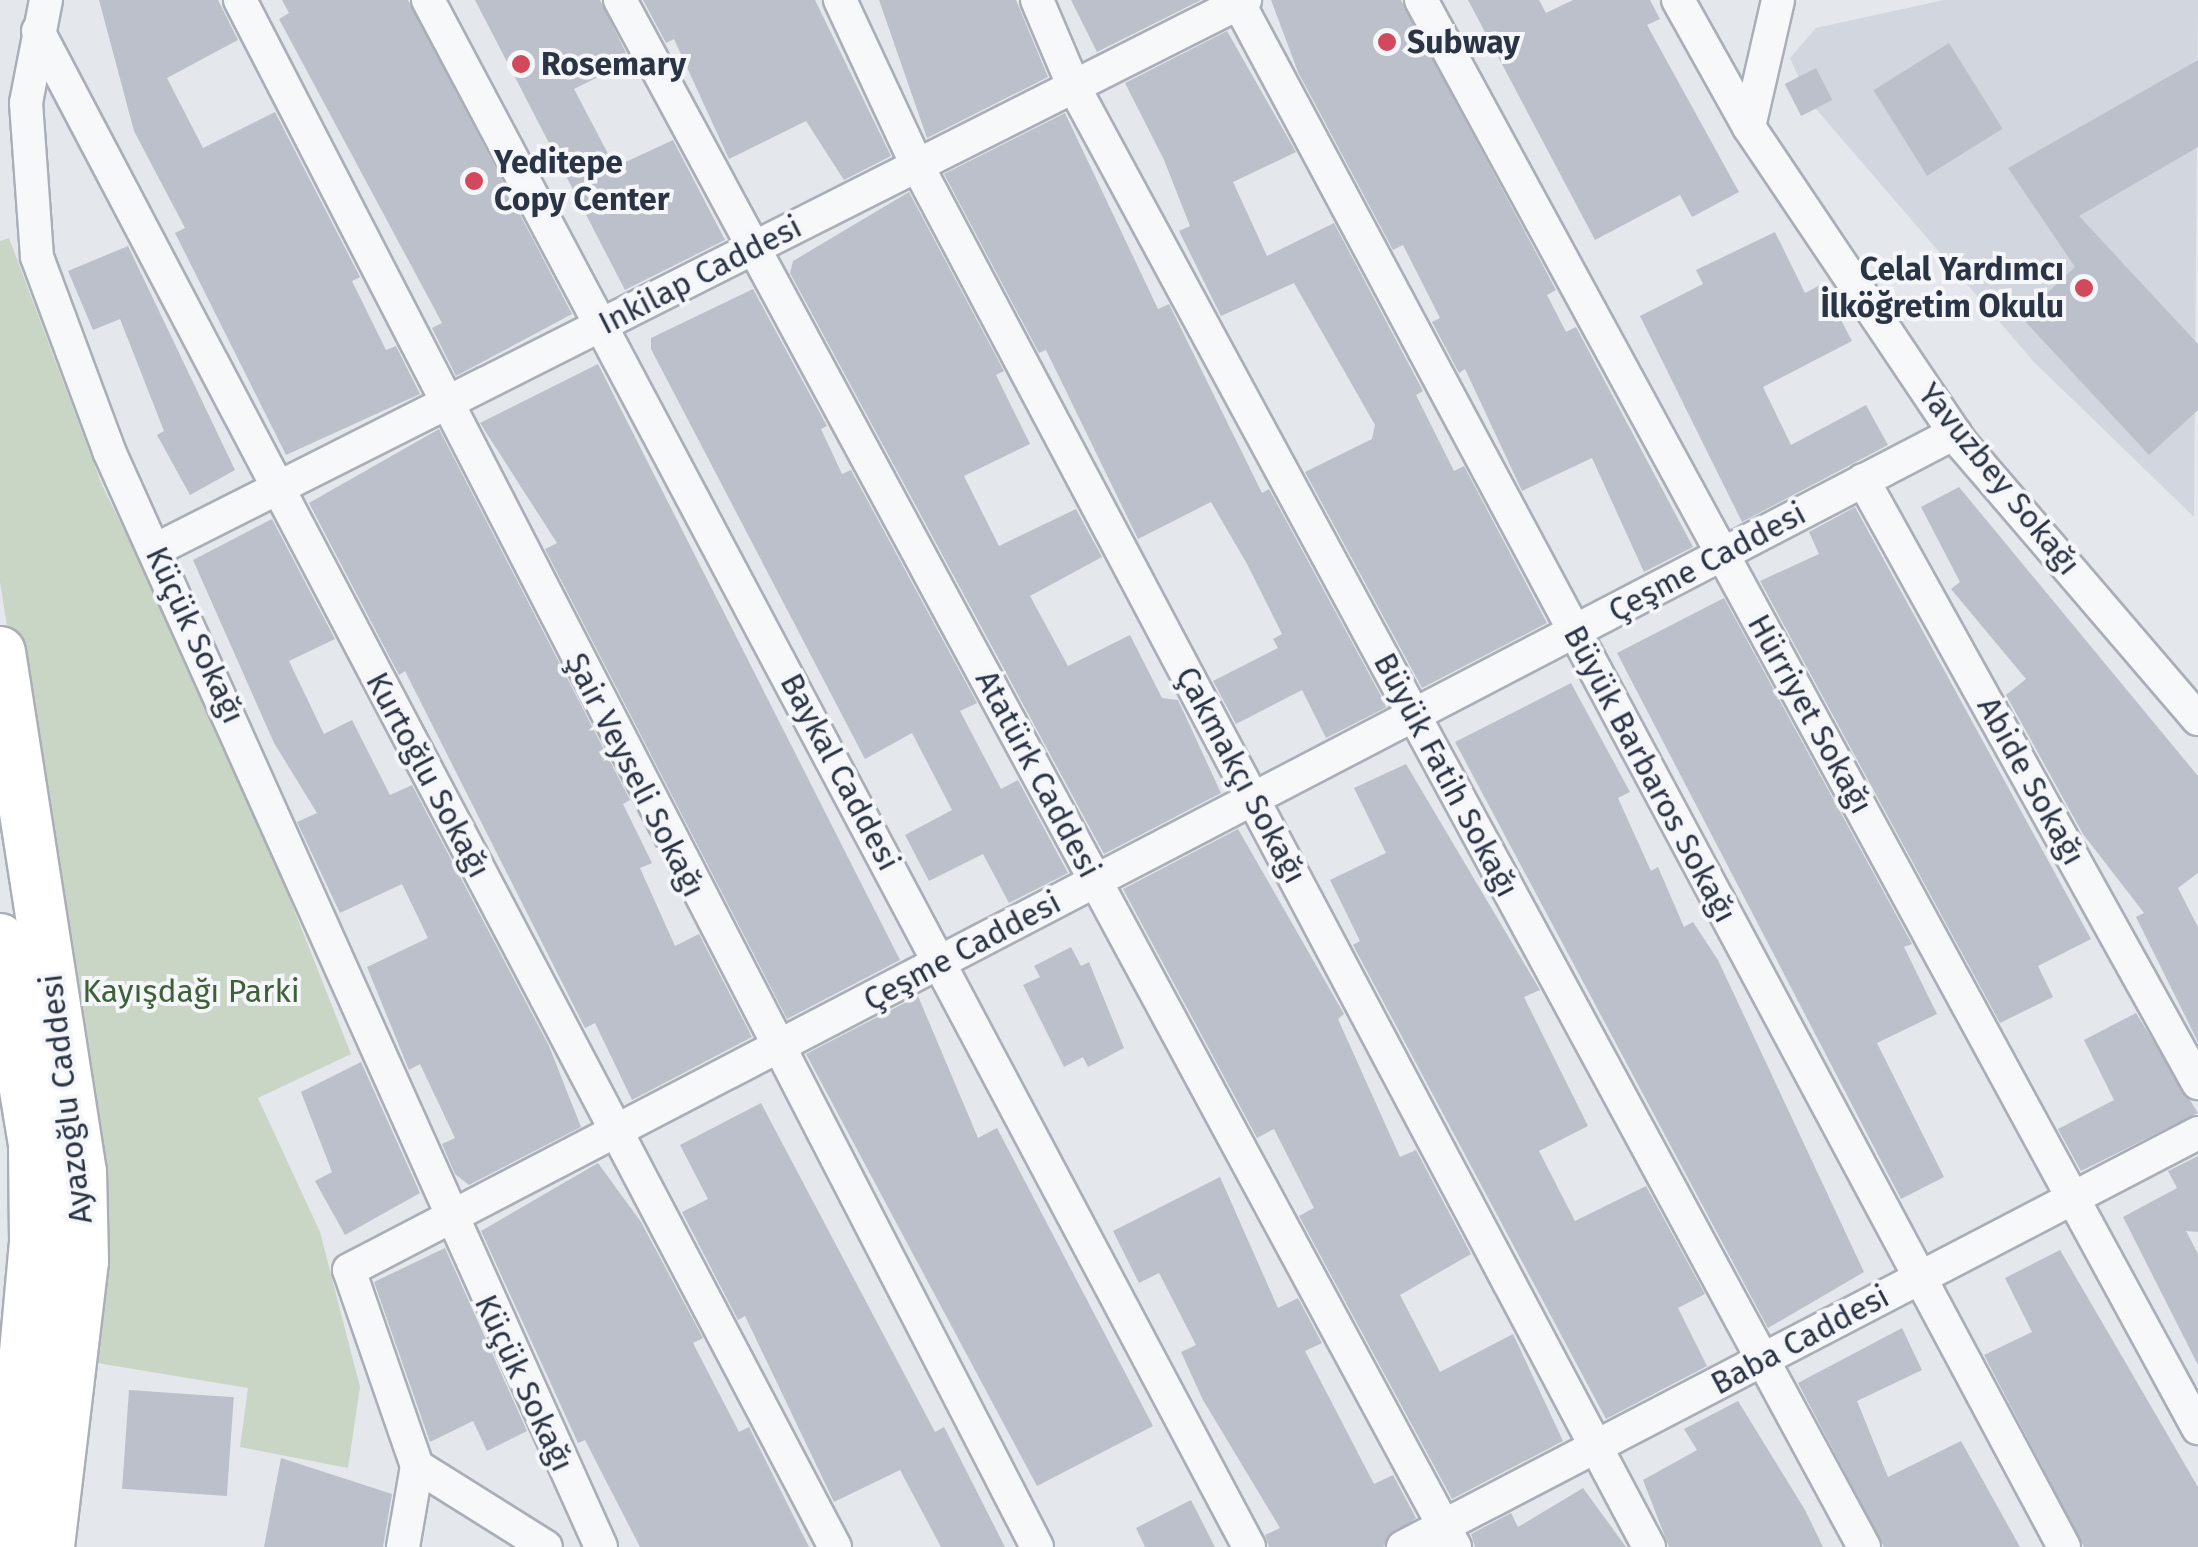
<!DOCTYPE html>
<html>
<head>
<meta charset="utf-8">
<style>
	body { margin:0 }
	#map { position:relative; width:2198px; height:1547px; overflow:hidden; background:#e4e7ec; font-family:"Fira Sans",sans-serif }
	div>[style] { position:absolute }
	.built>* { inset:0; background:#d2d6de }
	.green>* { inset:0; background:#c9d6c5 }
	.building>* { inset:0; background:#bbc0ca; transform-origin:0 0 }
	.roads { filter:drop-shadow(2px 0 #a9aeb7) drop-shadow(-2px 0 #a9aeb7) drop-shadow(0 2px #a9aeb7) drop-shadow(0 -2px #a9aeb7) }
	.minor>* { height:32px; margin:-16px; padding:0 16px; transform-origin:16px; border-radius:16px; background:#f7f8fa }
	.primary>* { height:50px; margin:-25px; padding:0 25px; transform-origin:25px; border-radius:25px; background:#fff }
	.dots>* { width:28px; height:28px; translate:-50% -50%; box-sizing:border-box; border:5px solid #f4f6f9; border-radius:50% }
	span { translate:-50% -50%; white-space:nowrap; text-align:center; line-height:1.15; -webkit-text-stroke:8px #f4f6f9; paint-order:stroke }
	.poi-label { font-size:32px; color:#2b3445; font-weight:700 }
	.left { translate:0 -50%; text-align:left }
	.right { translate:-100% -50%; text-align:right }
	.street-label { font-size:32px; color:#2b3445 }
	.park-label { font-size:32px; color:#3f6138 }
</style>
</head>
<body>
<div id="map">
	<div class="built">
		<div style="clip-path:polygon(1944px 0,2198px 0,2194px 517px,2034px 362px,1810px 102px,1790px 58px,1816px 28px)"></div>
	</div>
	<div class="green">
		<div style="clip-path:polygon(9px 238px,102px 485px,227px 740px,351px 1054px,258px 1098px,320px 1232px,360px 1387px,348px 1468px,240px 1447px,248px 1388px,91px 1362px,63px 981px,0 582px,0 241px)"></div>
	</div>
	<div class="building">
		<div style="clip-path:polygon(99px 0,218px 0,238px 40px,167px 78px,203px 148px,275px 112px,360px 277px,352px 281px,386px 350px,396px 346px,420px 394px,286px 455px,175px 233px,185px 228px,134px 131px)"></div>
		<div style="clip-path:polygon(282px 0,408px 0,572px 314px,456px 376px,432px 328px,442px 323px,279px 19px,289px 13px)"></div>
		<div style="clip-path:polygon(475px 0,600px 0,630px 61px,574px 89px,615px 167px,673px 140px,725px 240px,625px 290px)"></div>
		<div style="clip-path:polygon(643px 0,815px 0,891px 156px,844px 180px,806px 121px,729px 159px,674px 39px,666px 43px)"></div>
		<div style="clip-path:polygon(879px 0,1016px 0,1048px 77px,927px 138px)"></div>
		<div style="clip-path:polygon(1071px 0,1201px 0,1097px 52px)"></div>
		<div style="clip-path:polygon(1271px 0,1401px 0,1556px 290px,1547px 295px,1566px 332px,1576px 327px,1693px 547px,1644px 572px,1592px 458px,1522px 491px,1465px 369px,1459px 373px,1432px 322px,1440px 318px,1403px 245px,1393px 250px,1298px 72px)"></div>
		<div style="clip-path:polygon(1468px 0,1539px 0,1546px 13px,1573px 0,1650px 0,1660px 19px,1647px 25px,1739px 192px,1692px 217px,1680px 195px,1595px 240px)"></div>
		<div style="clip-path:polygon(1227px 31px,1296px 152px,1233px 182px,1267px 256px,1334px 223px,1423px 391px,1416px 395px,1454px 471px,1464px 466px,1547px 623px,1422px 688px,1305px 472px,1372px 439px,1375px 425px,1294px 283px,1221px 316px,1179px 231px,1190px 226px,1164px 160px,1125px 83px)"></div>
		<div style="left:1949px;top:43px;width:101px;height:89px;rotate:58deg"></div>
		<div style="clip-path:polygon(2198px 60px,2198px 147px,2079px 216px,2198px 344px,2198px 410px,2149px 455px,2021px 317px,2075px 267px,2008px 168px)"></div>
		<div style="left:1816px;top:68px;width:36px;height:35px;rotate:63deg"></div>
		<div style="clip-path:polygon(1065px 113px,1158px 309px,1169px 304px,1262px 493px,1269px 489px,1387px 707px,1326px 738px,1302px 690px,1236px 724px,1213px 681px,1278px 648px,1273px 639px,1282px 634px,1247px 564px,1211px 502px,1138px 539px,1046px 350px,1039px 353px,944px 174px)"></div>
		<div style="clip-path:polygon(909px 192px,1004px 371px,996px 375px,1030px 444px,964px 476px,999px 546px,1076px 509px,1102px 557px,1030px 596px,1068px 666px,1130px 635px,1162px 698px,1178px 700px,1221px 793px,1104px 854px,790px 273px,793px 261px)"></div>
		<div style="clip-path:polygon(1775px 232px,1805px 293px,1822px 284px,1852px 341px,1763px 387px,1791px 445px,1866px 405px,1888px 445px,1742px 522px,1640px 316px,1703px 284px,1696px 270px)"></div>
		<div style="clip-path:polygon(128px 246px,235px 470px,190px 495px,157px 435px,164px 431px,120px 319px,93px 330px,68px 271px)"></div>
		<div style="clip-path:polygon(753px 289px,827px 426px,821px 429px,842px 474px,851px 470px,977px 703px,960px 711px,1001px 789px,1018px 780px,1068px 873px,1009px 903px,983px 854px,929px 881px,905px 835px,952px 810px,912px 733px,865px 759px,651px 349px,651px 338px)"></div>
		<div style="clip-path:polygon(598px 364px,900px 960px,787px 1019px,545px 549px,557px 543px,480px 423px)"></div>
		<div style="clip-path:polygon(439px 429px,630px 800px,623px 804px,652px 863px,640px 868px,675px 946px,699px 934px,752px 1037px,632px 1100px,595px 1023px,585px 1028px,405px 671px,399px 675px,309px 503px)"></div>
		<div style="clip-path:polygon(1959px 487px,2198px 776px,2198px 873px,2178px 888px,2198px 927px,2198px 1042px,2136px 917px,2144px 913px,2083px 834px,2006px 695px,2026px 679px,1951px 589px,1960px 582px,1921px 507px)"></div>
		<div style="clip-path:polygon(1855px 507px,2091px 939px,2038px 966px,2053px 997px,2000px 1023px,1760px 581px,1819px 554px,1809px 532px)"></div>
		<div style="clip-path:polygon(272px 519px,335px 639px,289px 661px,324px 734px,352px 720px,390px 795px,412px 785px,549px 1046px,581px 1127px,469px 1185px,455px 1174px,442px 1144px,455px 1138px,420px 1064px,409px 1070px,367px 967px,428px 938px,402px 884px,340px 913px,297px 822px,317px 813px,274px 743px,193px 560px)"></div>
		<div style="clip-path:polygon(1724px 598px,1912px 944px,1904px 947px,1937px 1014px,1877px 1043px,1944px 1177px,1901px 1199px,1617px 653px)"></div>
		<div style="clip-path:polygon(1571px 683px,1630px 792px,1618px 798px,1651px 871px,1658px 867px,1684px 927px,1693px 922px,1718px 960px,1864px 1272px,1768px 1328px,1455px 742px)"></div>
		<div style="clip-path:polygon(1406px 764px,1540px 990px,1524px 997px,1588px 1126px,1539px 1151px,1575px 1221px,1646px 1186px,1705px 1294px,1678px 1308px,1707px 1366px,1606px 1419px,1353px 945px,1360px 941px,1330px 880px,1386px 853px,1354px 788px)"></div>
		<div style="clip-path:polygon(1238px 829px,1344px 1014px,1338px 1019px,1400px 1157px,1416px 1150px,1471px 1254px,1400px 1295px,1440px 1372px,1513px 1334px,1563px 1441px,1452px 1499px,1299px 1216px,1314px 1208px,1274px 1129px,1257px 1138px,1123px 889px)"></div>
		<div style="clip-path:polygon(1071px 947px,1081px 966px,1089px 962px,1124px 1048px,1088px 1067px,1083px 1057px,1064px 1067px,1023px 985px,1040px 977px,1034px 966px)"></div>
		<div style="clip-path:polygon(918px 996px,978px 1138px,997px 1128px,1153px 1426px,1037px 1486px,806px 1054px)"></div>
		<div style="clip-path:polygon(2136px 1013px,2198px 1113px,2081px 1171px,2058px 1129px,2114px 1100px,2084px 1040px)"></div>
		<div style="clip-path:polygon(361px 1062px,420px 1193px,345px 1235px,315px 1181px,332px 1172px,301px 1092px)"></div>
		<div style="clip-path:polygon(761px 1103px,935px 1432px,944px 1427px,1005px 1547px,941px 1547px,900px 1470px,834px 1502px,745px 1316px,738px 1320px,682px 1212px,708px 1199px,680px 1145px)"></div>
		<div style="clip-path:polygon(2198px 1156px,2198px 1232px,2186px 1231px,2198px 1254px,2198px 1365px,2123px 1217px,2177px 1188px,2168px 1171px)"></div>
		<div style="clip-path:polygon(598px 1163px,641px 1222px,703px 1338px,693px 1343px,739px 1432px,749px 1427px,809px 1547px,640px 1547px,585px 1440px,578px 1443px,481px 1231px)"></div>
		<div style="clip-path:polygon(1220px 1177px,1278px 1308px,1298px 1298px,1322px 1343px,1305px 1351px,1374px 1484px,1393px 1475px,1416px 1518px,1383px 1547px,1269px 1547px,1265px 1535px,1280px 1528px,1203px 1400px,1181px 1352px,1196px 1345px,1159px 1273px,1139px 1283px,1113px 1231px)"></div>
		<div style="clip-path:polygon(445px 1248px,527px 1431px,487px 1451px,473px 1421px,430px 1442px,374px 1282px)"></div>
		<div style="clip-path:polygon(2060px 1250px,2198px 1487px,2198px 1547px,2084px 1547px,1984px 1355px,2032px 1332px,2005px 1278px)"></div>
		<div style="clip-path:polygon(1902px 1328px,1922px 1370px,1857px 1401px,1888px 1477px,1961px 1441px,2020px 1547px,1884px 1547px,1798px 1383px)"></div>
		<div style="left:129px;top:1390px;width:105px;height:99px;rotate:4deg"></div>
		<div style="clip-path:polygon(1738px 1401px,1805px 1510px,1823px 1547px,1669px 1547px,1643px 1480px,1697px 1450px,1684px 1429px)"></div>
		<div style="clip-path:polygon(281px 1458px,392px 1494px,383px 1547px,264px 1547px)"></div>
		<div style="clip-path:polygon(1583px 1488px,1626px 1547px,1475px 1547px,1471px 1534px,1511px 1513px,1518px 1527px)"></div>
		<div style="clip-path:polygon(1191px 1500px,1215px 1547px,1145px 1547px,1136px 1528px)"></div>
	</div>
	<div class="roads">
		<div class="minor">
			<div style="left:46px;top:0;width:105px;rotate:101deg"></div>
			<div style="left:26px;top:103px;width:154px;rotate:85.9deg"></div>
			<div style="left:37px;top:257px;width:207px;rotate:69.6deg"></div>
			<div style="left:109px;top:451px;width:1201px;rotate:65.82deg"></div>
			<div style="left:240px;top:0;width:1740px;rotate:62.74deg"></div>
			<div style="left:428px;top:0;width:1751px;rotate:62.04deg"></div>
			<div style="left:620px;top:0;width:1758px;rotate:61.64deg"></div>
			<div style="left:840px;top:0;width:182px;rotate:65deg"></div>
			<div style="left:917px;top:165px;width:1564px;rotate:62.09deg"></div>
			<div style="left:1037px;top:0;width:95px;rotate:67deg"></div>
			<div style="left:1074px;top:87px;width:1660px;rotate:61.58deg"></div>
			<div style="left:1237px;top:0;width:1754px;rotate:61.87deg"></div>
			<div style="left:1421px;top:0;width:1626px;rotate:61.45deg"></div>
			<div style="left:1678px;top:0;width:145px;rotate:60.8deg"></div>
			<div style="left:1749px;top:127px;width:383px;rotate:56.1deg"></div>
			<div style="left:1963px;top:445px;width:361px;rotate:49.4deg"></div>
			<div style="left:38px;top:31px;width:1713px;rotate:62.27deg"></div>
			<div style="left:1749px;top:127px;width:130px;rotate:-77.1deg"></div>
			<div style="left:1863px;top:480px;width:690px;rotate:60.95deg"></div>
			<div style="left:155px;top:550px;width:1221px;rotate:-26.77deg"></div>
			<div style="left:417px;top:1466px;width:207px;rotate:-109.1deg"></div>
			<div style="left:349px;top:1270px;width:1811px;rotate:-27.53deg"></div>
			<div style="left:417px;top:1466px;width:152px;rotate:32.1deg"></div>
			<div style="left:403px;top:1547px;width:82px;rotate:-80.2deg"></div>
			<div style="left:1403px;top:1547px;width:896px;rotate:-27.51deg"></div>
		</div>
		<div class="primary">
			<div style="left:0;top:652px;width:526px;rotate:81.15deg"></div>
			<div style="left:81px;top:1172px;width:89px;rotate:88.7deg"></div>
			<div style="left:83px;top:1261px;width:288px;rotate:96.8deg"></div>
			<div style="left:0;top:939px;width:209px;rotate:80.6deg"></div>
			<div style="left:34px;top:1145px;width:97px;rotate:89.4deg"></div>
			<div style="left:35px;top:1242px;width:306px;rotate:95.2deg"></div>
		</div>
	</div>
	<div class="dots">
		<div style="left:1387px;top:42px;background:#d1495b"></div>
		<div style="left:521px;top:64px;background:#d1495b"></div>
		<div style="left:474px;top:181px;background:#d1495b"></div>
		<div style="left:2084px;top:288px;background:#d1495b"></div>
	</div>
	<div class="poi-label">
		<span class="left" style="left:1407px;top:42px">Subway</span>
		<span class="left" style="left:541px;top:64px">Rosemary</span>
		<span class="left" style="left:494px;top:181px">Yeditepe<br>Copy Center</span>
		<span class="right" style="left:2064px;top:288px">Celal Yardımcı<br>İlköğretim Okulu</span>
	</div>
	<div class="street-label">
		<span style="left:700px;top:275px;rotate:-27deg">Inkilap Caddesi</span>
		<span style="left:1999px;top:479px;rotate:51deg">Yavuzbey Sokağı</span>
		<span style="left:1707px;top:562px;rotate:-28deg">Çeşme Caddesi</span>
		<span style="left:195px;top:635px;rotate:65deg">Küçük Sokağı</span>
		<span style="left:1810px;top:714px;rotate:61deg">Hürriyet Sokağı</span>
		<span style="left:840px;top:772px;rotate:62deg">Baykal Caddesi</span>
		<span style="left:1038px;top:774px;rotate:62deg">Atatürk Caddesi</span>
		<span style="left:1650px;top:774px;rotate:62deg">Büyük Barbaros Sokağı</span>
		<span style="left:428px;top:775px;rotate:62deg">Kurtoğlu Sokağı</span>
		<span style="left:635px;top:775px;rotate:63deg">Şair Veyseli Sokağı</span>
		<span style="left:1241px;top:775px;rotate:62deg">Çakmakçı Sokağı</span>
		<span style="left:1446px;top:775px;rotate:62deg">Büyük Fatih Sokağı</span>
		<span style="left:2031px;top:781px;rotate:61deg">Abide Sokağı</span>
		<span style="left:962px;top:951px;rotate:-28deg">Çeşme Caddesi</span>
		<span style="left:66px;top:1099px;rotate:-97deg">Ayazoğlu Caddesi</span>
		<span style="left:1800px;top:1340px;rotate:-28deg">Baba Caddesi</span>
		<span style="left:524px;top:1383px;rotate:65deg">Küçük Sokağı</span>
	</div>
	<div class="park-label">
		<span style="left:191px;top:991px">Kayışdağı Parki</span>
	</div>
</div>
</body>
</html>
